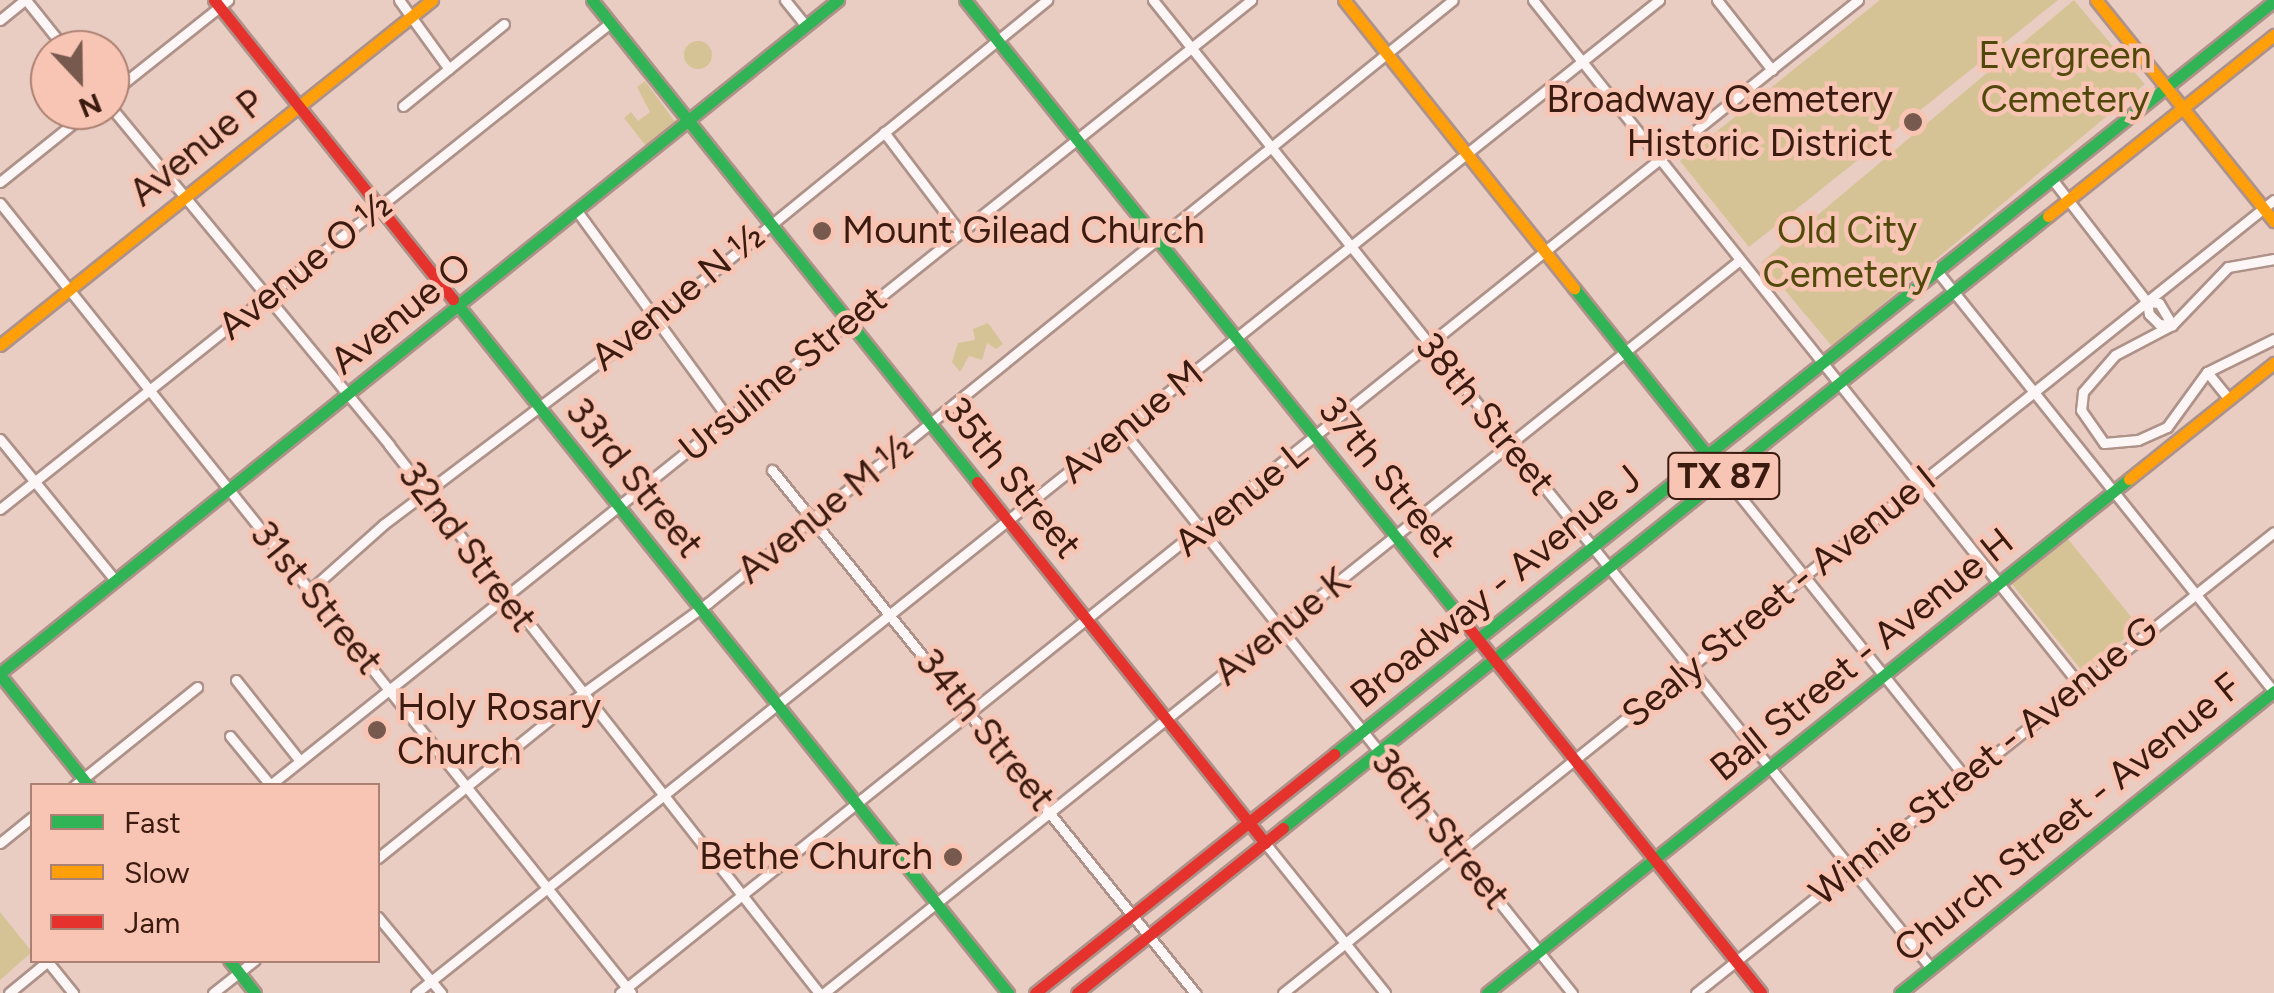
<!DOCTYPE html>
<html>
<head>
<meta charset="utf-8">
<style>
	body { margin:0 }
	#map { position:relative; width:2274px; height:993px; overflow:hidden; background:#e9ccc2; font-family:Figtree,sans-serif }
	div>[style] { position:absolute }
	.green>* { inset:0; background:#d6c395; transform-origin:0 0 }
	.round { border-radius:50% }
	.roads { filter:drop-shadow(2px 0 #ae9289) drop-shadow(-2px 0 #ae9289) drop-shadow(0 2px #ae9289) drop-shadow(0 -2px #ae9289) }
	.street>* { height:9px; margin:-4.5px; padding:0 4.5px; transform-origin:4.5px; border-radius:4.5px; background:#fcf7f6 }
	.fast>* { height:11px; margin:-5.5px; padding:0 5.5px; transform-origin:5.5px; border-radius:5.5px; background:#30b455 }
	.slow>* { height:11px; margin:-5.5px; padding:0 5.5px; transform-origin:5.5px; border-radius:5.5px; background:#ff9f0a }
	.jam>* { height:11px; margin:-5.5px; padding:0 5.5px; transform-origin:5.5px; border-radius:5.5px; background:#e5322d }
	.dots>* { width:28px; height:28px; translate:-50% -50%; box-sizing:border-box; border:5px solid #f8c4b3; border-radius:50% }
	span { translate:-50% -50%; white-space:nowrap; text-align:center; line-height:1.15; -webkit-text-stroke:9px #f8c4b3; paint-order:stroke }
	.shield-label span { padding:2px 8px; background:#f8c4b3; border:2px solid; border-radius:8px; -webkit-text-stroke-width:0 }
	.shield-label { font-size:35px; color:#3b1b10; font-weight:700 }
	.park-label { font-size:38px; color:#51480b }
	.poi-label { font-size:38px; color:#3b1b10 }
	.right { translate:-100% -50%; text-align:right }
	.left { translate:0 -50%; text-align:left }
	.street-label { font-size:38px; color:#3b1b10 }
	.legend { position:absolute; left:30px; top:783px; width:350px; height:180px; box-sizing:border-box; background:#f8c4b3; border:2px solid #ac8072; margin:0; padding:12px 18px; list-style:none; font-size:30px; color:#3b1b10 }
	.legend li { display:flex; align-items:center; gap:20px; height:50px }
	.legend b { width:50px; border:2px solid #ac8072 }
	.north { position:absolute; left:30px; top:30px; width:100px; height:100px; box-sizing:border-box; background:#f8c4b3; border:2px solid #ac8072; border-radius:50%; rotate:158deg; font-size:28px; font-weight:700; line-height:40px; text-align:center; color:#3b1b10 }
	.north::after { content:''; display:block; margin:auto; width:35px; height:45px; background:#78594e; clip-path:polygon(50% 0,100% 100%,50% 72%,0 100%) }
</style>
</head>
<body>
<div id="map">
	<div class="green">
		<div style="clip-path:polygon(1880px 0,2058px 0,1749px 247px,1680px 161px)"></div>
		<div style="left:2074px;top:0;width:110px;height:408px;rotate:50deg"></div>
		<div class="round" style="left:684px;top:41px;width:28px;height:28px"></div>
		<div style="clip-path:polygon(645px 81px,676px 123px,646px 146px,624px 118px,631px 112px,638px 121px,650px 112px,637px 87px)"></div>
		<div style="clip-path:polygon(988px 323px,1003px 344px,996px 349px,987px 343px,982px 360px,969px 356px,960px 372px,952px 362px,958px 343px,975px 340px,973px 329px)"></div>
		<div style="left:2068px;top:539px;width:113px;height:72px;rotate:51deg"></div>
		<div style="clip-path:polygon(0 912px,32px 952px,0 980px)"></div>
	</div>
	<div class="roads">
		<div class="street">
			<div style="left:26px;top:0;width:64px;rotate:51.3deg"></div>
			<div style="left:399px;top:0;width:85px;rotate:54.1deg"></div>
			<div style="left:785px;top:0;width:32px;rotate:51deg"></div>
			<div style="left:1153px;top:0;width:1242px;rotate:51.21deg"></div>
			<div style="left:1533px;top:0;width:875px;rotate:51.4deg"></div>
			<div style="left:1717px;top:0;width:89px;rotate:51.8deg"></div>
			<div style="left:0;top:20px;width:32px;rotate:-39deg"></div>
			<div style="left:110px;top:94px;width:151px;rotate:-38.5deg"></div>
			<div style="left:110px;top:106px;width:439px;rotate:50.5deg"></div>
			<div style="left:389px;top:445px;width:697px;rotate:51.88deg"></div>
			<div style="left:403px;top:106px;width:130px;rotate:-39.1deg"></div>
			<div style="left:884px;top:132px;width:126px;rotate:52.8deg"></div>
			<div style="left:2052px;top:179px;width:155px;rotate:52.3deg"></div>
			<div style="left:2147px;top:302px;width:12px;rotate:81deg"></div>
			<div style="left:2149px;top:314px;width:14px;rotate:45deg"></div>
			<div style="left:2159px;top:324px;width:13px;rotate:4deg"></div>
			<div style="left:0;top:182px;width:115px;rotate:-38.7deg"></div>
			<div style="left:0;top:203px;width:1011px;rotate:51.38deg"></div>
			<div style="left:577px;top:211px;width:256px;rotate:53.9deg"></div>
			<div style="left:2274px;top:259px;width:47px;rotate:170.1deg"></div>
			<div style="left:2228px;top:267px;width:81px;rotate:134deg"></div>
			<div style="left:2172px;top:325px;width:64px;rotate:152.2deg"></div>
			<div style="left:2115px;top:355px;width:49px;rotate:130.9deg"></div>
			<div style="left:2083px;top:392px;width:18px;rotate:96deg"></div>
			<div style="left:2081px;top:410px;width:40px;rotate:55.1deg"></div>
			<div style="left:2104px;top:443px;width:34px;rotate:-5deg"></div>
			<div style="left:2138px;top:440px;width:32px;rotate:-24deg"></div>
			<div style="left:2167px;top:427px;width:68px;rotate:-54deg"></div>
			<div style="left:2207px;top:372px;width:75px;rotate:-26.2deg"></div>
			<div style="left:1937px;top:271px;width:539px;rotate:51.32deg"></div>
			<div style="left:2147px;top:302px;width:12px;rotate:5deg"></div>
			<div style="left:2159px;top:303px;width:26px;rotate:59deg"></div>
			<div style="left:2207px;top:372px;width:35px;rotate:51deg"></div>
			<div style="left:1122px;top:430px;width:721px;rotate:51.37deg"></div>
			<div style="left:0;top:439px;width:183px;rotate:50.8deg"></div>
			<div style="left:772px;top:470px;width:673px;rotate:51.03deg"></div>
			<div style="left:1724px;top:476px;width:384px;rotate:51.3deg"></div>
			<div style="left:0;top:509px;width:780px;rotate:-38.55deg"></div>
			<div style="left:310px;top:590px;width:99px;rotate:-41.7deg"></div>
			<div style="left:384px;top:524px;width:331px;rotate:-37deg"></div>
			<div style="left:648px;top:325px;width:515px;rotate:-39.16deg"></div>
			<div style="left:236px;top:680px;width:103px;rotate:51.7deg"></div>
			<div style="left:230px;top:736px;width:65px;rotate:50.6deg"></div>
			<div style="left:74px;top:786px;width:158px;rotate:-38.8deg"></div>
			<div style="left:269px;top:786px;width:1258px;rotate:-38.67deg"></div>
			<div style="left:0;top:843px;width:41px;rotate:-39.1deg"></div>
			<div style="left:1265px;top:843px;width:192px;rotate:51.3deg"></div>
			<div style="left:378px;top:858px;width:253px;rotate:-38.9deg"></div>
			<div style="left:575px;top:699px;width:164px;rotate:-35.8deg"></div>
			<div style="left:708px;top:603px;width:958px;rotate:-38.99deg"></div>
			<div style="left:378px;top:917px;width:99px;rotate:50.3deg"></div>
			<div style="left:48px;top:962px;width:40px;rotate:51deg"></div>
			<div style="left:9px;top:993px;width:52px;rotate:-39.5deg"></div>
			<div style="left:213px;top:993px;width:53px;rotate:-38.2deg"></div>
			<div style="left:416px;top:993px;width:1591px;rotate:-38.62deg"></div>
			<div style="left:620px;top:993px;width:1587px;rotate:-38.73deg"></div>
			<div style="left:824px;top:993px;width:1173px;rotate:-38.67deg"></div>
			<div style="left:1283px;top:993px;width:1269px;rotate:-38.67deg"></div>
			<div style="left:1696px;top:993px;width:739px;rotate:-38.58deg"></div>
		</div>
		<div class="fast">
			<div style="left:592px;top:0;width:617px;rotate:51.38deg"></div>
			<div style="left:965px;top:0;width:805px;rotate:51.25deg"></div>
			<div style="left:1574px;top:288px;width:241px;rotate:51.4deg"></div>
			<div style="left:453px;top:299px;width:889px;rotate:51.35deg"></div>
			<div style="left:0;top:673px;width:1075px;rotate:-38.77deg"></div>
			<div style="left:0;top:675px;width:142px;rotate:51.3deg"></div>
			<div style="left:1334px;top:754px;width:1204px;rotate:-38.7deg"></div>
			<div style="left:1283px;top:828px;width:980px;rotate:-38.66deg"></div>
			<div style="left:229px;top:960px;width:42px;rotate:51.8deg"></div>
			<div style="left:1487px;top:993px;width:822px;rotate:-38.68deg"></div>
			<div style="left:1900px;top:993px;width:481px;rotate:-38.9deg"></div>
		</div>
		<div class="slow">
			<div style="left:1344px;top:0;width:369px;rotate:51.4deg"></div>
			<div style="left:2096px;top:0;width:284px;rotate:51.2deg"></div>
			<div style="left:2048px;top:216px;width:290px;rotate:-38.7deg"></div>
			<div style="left:0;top:345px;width:553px;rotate:-38.61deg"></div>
			<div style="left:2129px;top:479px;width:186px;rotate:-38.7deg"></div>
		</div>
		<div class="jam">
			<div style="left:214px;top:0;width:383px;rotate:51.4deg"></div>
			<div style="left:977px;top:482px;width:462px;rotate:51.4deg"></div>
			<div style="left:1469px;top:628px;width:467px;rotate:51.3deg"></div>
			<div style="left:1035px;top:993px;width:383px;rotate:-38.6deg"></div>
			<div style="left:1077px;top:993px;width:264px;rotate:-38.7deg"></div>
		</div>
	</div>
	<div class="dots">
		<div style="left:1913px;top:122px;background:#78594e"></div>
		<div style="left:822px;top:231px;background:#78594e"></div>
		<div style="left:377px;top:730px;background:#78594e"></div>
		<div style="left:953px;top:857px;background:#78594e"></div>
	</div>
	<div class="shield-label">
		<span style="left:1724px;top:476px">TX 87</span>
	</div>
	<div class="park-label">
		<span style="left:2065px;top:78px">Evergreen<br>Cemetery</span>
		<span style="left:1847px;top:253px">Old City<br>Cemetery</span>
	</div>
	<div class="poi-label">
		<span class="right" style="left:1893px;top:122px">Broadway Cemetery<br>Historic District</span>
		<span class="left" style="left:842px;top:231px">Mount Gilead Church</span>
		<span class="left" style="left:397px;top:730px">Holy Rosary<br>Church</span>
		<span class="right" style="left:933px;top:857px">Bethe Church</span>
	</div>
	<div class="street-label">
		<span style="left:197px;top:148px;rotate:-39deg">Avenue P</span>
		<span style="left:305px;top:266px;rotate:-39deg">Avenue O ½</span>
		<span style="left:678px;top:297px;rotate:-39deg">Avenue N ½</span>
		<span style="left:401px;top:314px;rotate:-39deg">Avenue O</span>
		<span style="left:783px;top:374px;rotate:-39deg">Ursuline Street</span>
		<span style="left:1485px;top:414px;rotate:51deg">38th Street</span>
		<span style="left:1132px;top:422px;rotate:-39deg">Avenue M</span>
		<span style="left:1387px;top:477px;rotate:51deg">37th Street</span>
		<span style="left:634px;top:478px;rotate:51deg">33rd Street</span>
		<span style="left:1012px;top:478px;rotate:51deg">35th Street</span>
		<span style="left:1241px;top:499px;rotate:-39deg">Avenue L</span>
		<span style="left:825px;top:509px;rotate:-39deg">Avenue M ½</span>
		<span style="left:467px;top:547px;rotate:53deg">32nd Street</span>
		<span style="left:1496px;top:587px;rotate:-39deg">Broadway - Avenue J</span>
		<span style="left:1779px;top:597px;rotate:-39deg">Sealy Street - Avenue I</span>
		<span style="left:316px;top:598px;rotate:51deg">31st Street</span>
		<span style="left:1282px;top:627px;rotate:-39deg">Avenue K</span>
		<span style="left:1862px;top:655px;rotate:-39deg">Ball Street - Avenue H</span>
		<span style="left:985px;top:730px;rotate:51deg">34th Street</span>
		<span style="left:1984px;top:761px;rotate:-39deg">Winnie Street - Avenue G</span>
		<span style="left:2068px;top:818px;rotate:-39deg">Church Street - Avenue F</span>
		<span style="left:1440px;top:829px;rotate:51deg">36th Street</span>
	</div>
	<ul class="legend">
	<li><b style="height:12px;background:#30b455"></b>Fast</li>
	<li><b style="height:12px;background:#ff9f0a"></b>Slow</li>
	<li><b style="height:12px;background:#e5322d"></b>Jam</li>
	</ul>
	<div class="north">N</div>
</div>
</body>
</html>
